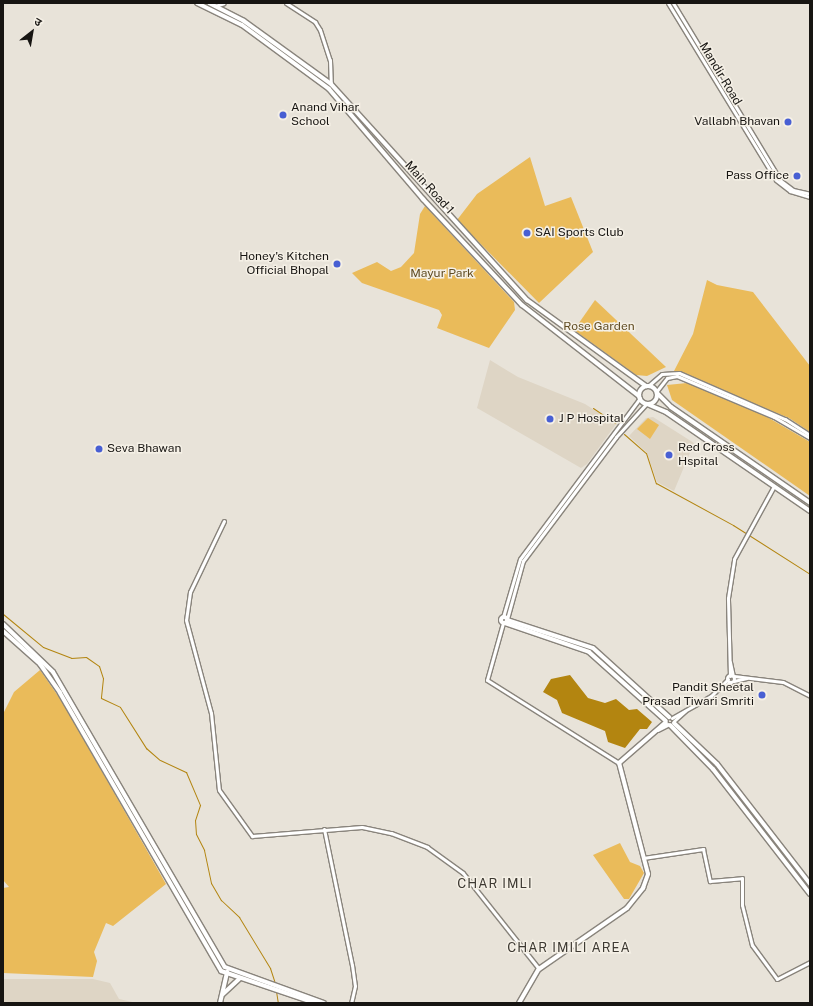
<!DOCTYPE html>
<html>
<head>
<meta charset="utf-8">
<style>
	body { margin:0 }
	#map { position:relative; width:813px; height:1006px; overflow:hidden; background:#e8e3d9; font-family:"Public Sans","Noto Sans Devanagari",sans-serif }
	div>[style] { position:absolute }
	.built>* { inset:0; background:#ded5c5 }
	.green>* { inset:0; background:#eabb5a }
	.water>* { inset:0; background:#b38510 }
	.stream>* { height:1px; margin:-0.5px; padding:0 0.5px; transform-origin:0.5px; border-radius:0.5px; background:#b38510 }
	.roads { filter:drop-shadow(1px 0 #89847c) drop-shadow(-1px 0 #89847c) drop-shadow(0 1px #89847c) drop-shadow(0 -1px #89847c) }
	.minor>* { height:3px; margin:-1.5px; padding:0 1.5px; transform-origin:1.5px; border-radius:1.5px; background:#fff }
	.minor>.ring { margin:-1.5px; padding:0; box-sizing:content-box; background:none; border:3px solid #fff; border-radius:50% }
	.major>* { height:4px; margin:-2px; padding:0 2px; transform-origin:2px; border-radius:2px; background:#fff }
	.major>.ring { margin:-2px; padding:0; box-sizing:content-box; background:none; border:4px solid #fff; border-radius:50% }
	.dots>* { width:11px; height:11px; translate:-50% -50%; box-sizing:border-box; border:2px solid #f5f0e6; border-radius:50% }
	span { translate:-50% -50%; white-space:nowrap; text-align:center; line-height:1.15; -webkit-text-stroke:3px #f5f0e6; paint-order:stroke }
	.street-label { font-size:12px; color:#171512 }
	.poi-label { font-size:12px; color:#171512 }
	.left { translate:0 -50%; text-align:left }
	.right { translate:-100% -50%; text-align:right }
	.park-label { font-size:12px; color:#624e25 }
	.neighbourhood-label { font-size:13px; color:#3e3a33; letter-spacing:1px }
	.frame { position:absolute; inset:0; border:4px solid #171512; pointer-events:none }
	.north { position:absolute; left:12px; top:12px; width:40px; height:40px; -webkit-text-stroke:3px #f5f0e6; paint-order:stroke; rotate:31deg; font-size:11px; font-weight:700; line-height:16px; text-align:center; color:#171512 }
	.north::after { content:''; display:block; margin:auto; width:14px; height:18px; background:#171512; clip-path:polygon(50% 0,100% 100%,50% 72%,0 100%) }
</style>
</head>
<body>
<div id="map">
	<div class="built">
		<div style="clip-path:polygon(490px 360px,518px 377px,585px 404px,616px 424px,587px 464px,581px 468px,477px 408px)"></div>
		<div style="clip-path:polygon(653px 417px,694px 443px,674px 491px,657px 482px,647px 453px,629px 436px,646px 418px)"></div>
		<div style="clip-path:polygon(3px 979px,93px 979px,110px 983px,119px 999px,137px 1003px,3px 1003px)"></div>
	</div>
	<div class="green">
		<div style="clip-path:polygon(530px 157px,545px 206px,571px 197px,593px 252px,539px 303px,457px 220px,477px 194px)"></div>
		<div style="clip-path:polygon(425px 206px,514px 302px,515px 310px,489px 348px,437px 328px,442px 315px,439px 310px,362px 283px,352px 273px,377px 262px,391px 271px,401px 267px,414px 253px,420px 214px)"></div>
		<div style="clip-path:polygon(707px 280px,717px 285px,753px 292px,810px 366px,810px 432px,789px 418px,674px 371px,693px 334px)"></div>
		<div style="clip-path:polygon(595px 300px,666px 367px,647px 376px,636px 375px,574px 330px)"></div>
		<div style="clip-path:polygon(687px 383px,762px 414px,810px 442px,810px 496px,672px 400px,667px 385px)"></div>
		<div style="clip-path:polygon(648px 418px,659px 425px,650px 439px,637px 429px)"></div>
		<div style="clip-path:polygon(40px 670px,63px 703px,166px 884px,113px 926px,106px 923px,94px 952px,97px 961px,93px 977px,3px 973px,3px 888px,9px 887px,3px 880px,3px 714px,14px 692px)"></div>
		<div style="clip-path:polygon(620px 843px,630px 862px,640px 866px,644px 873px,629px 899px,624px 899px,593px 855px)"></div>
	</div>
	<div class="water">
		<div style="clip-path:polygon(570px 675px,588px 698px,605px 703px,616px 699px,629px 710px,637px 709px,652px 722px,647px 729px,640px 729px,625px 748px,608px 742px,605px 731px,562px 713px,557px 700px,543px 692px,551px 679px)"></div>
	</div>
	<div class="stream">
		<div style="left:593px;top:408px;width:27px;rotate:34deg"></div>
		<div style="left:624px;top:434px;width:29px;rotate:41deg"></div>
		<div style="left:646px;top:453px;width:32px;rotate:72deg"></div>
		<div style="left:656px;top:483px;width:88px;rotate:28.6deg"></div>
		<div style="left:733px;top:525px;width:91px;rotate:32.5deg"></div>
		<div style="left:3px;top:614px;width:52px;rotate:39.5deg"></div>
		<div style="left:43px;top:647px;width:30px;rotate:21deg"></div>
		<div style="left:71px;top:658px;width:15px;rotate:-4deg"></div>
		<div style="left:86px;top:657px;width:16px;rotate:35deg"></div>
		<div style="left:99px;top:666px;width:13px;rotate:72deg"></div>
		<div style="left:103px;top:678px;width:20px;rotate:96deg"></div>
		<div style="left:101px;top:698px;width:21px;rotate:25deg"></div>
		<div style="left:120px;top:707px;width:49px;rotate:57.6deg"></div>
		<div style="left:146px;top:748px;width:18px;rotate:41deg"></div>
		<div style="left:160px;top:760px;width:29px;rotate:25deg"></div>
		<div style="left:186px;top:772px;width:36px;rotate:67deg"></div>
		<div style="left:200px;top:805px;width:16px;rotate:108deg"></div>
		<div style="left:195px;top:820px;width:14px;rotate:86deg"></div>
		<div style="left:196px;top:834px;width:18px;rotate:63deg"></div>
		<div style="left:204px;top:850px;width:34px;rotate:78deg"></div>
		<div style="left:211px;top:883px;width:20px;rotate:60deg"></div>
		<div style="left:221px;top:900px;width:25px;rotate:43deg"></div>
		<div style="left:239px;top:917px;width:60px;rotate:58.7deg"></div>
		<div style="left:270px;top:968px;width:16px;rotate:72deg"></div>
		<div style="left:276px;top:991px;width:12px;rotate:81deg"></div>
	</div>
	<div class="roads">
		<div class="minor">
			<div style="left:286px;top:3px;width:35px;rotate:33deg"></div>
			<div style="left:315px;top:22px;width:9px;rotate:58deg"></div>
			<div style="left:320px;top:30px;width:32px;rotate:72deg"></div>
			<div style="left:330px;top:60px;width:24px;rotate:88deg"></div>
			<div style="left:668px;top:3px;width:207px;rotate:58.6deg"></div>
			<div style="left:776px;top:180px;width:18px;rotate:38deg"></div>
			<div style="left:790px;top:191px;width:21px;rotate:17deg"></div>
			<div style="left:673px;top:3px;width:208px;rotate:58.8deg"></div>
			<div style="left:781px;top:181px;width:15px;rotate:37deg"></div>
			<div style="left:793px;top:190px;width:17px;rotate:13deg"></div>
			<div style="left:215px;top:6px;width:9px;rotate:-18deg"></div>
			<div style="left:648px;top:386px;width:18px;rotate:-41deg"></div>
			<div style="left:662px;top:374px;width:17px;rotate:-3deg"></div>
			<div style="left:679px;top:373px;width:116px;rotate:23.5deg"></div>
			<div style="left:785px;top:419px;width:30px;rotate:33deg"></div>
			<div style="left:656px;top:392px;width:18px;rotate:-52deg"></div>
			<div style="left:667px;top:378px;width:10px;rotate:-11deg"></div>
			<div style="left:677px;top:376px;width:105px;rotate:22.9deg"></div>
			<div style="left:774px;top:417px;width:42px;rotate:30.3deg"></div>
			<div style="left:224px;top:521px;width:79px;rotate:115.6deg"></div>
			<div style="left:190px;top:592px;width:28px;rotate:98deg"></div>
			<div style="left:186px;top:620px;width:96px;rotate:75deg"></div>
			<div style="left:211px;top:713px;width:77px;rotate:84.1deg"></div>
			<div style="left:219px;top:790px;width:57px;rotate:54.3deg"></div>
			<div style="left:252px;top:836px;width:110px;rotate:-4.7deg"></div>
			<div style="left:362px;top:827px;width:30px;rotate:12deg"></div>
			<div style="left:391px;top:833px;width:39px;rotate:21deg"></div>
			<div style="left:427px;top:847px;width:44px;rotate:35.8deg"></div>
			<div style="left:463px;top:873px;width:122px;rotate:51.6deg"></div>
			<div style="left:503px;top:617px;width:60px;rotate:-73.7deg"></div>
			<div style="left:520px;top:559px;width:201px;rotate:-53.3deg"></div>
			<div style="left:507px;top:619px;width:60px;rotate:-74.6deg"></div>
			<div style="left:523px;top:561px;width:155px;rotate:-53.1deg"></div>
			<div style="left:616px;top:437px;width:45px;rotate:-47.7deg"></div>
			<div style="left:503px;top:623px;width:59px;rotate:105.7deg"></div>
			<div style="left:487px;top:680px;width:156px;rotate:32.2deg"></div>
			<div style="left:730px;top:662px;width:14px;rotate:78deg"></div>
			<div class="ring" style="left:727.5px;top:675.5px;width:4px;height:4px"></div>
			<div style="left:730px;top:676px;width:78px;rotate:-91.5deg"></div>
			<div style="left:728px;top:598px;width:39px;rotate:-81deg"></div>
			<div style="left:734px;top:559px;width:83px;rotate:-61.3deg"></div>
			<div style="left:734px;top:676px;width:49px;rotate:7deg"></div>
			<div style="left:783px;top:682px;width:30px;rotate:27deg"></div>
			<div style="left:734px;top:681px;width:13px;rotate:-13deg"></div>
			<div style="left:717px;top:690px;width:16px;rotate:-30deg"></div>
			<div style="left:672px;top:718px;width:45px;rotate:-29.4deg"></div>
			<div style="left:711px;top:696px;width:24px;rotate:-45deg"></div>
			<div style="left:674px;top:721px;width:15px;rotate:-42deg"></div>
			<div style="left:324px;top:829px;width:139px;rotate:78.4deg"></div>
			<div style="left:352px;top:965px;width:21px;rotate:82deg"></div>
			<div style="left:355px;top:986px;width:17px;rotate:103deg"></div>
			<div style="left:643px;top:858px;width:61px;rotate:-8.5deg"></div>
			<div style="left:703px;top:849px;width:33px;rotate:78deg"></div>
			<div style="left:710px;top:881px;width:32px;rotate:-5deg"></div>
			<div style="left:742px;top:878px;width:27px;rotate:90deg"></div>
			<div style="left:742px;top:905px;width:41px;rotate:76deg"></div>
			<div style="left:752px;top:945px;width:42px;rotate:53.7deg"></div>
			<div style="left:777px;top:979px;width:37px;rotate:-27deg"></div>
		</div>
		<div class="major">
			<div style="left:197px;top:3px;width:50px;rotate:26.1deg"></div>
			<div style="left:242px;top:25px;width:108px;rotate:36.3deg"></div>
			<div style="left:329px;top:89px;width:145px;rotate:49.5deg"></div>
			<div style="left:423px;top:199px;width:145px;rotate:47deg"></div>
			<div style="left:522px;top:305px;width:148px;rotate:37.9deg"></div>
			<div style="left:209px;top:3px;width:39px;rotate:27deg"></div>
			<div style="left:244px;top:21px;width:107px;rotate:35.9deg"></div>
			<div style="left:331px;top:84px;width:292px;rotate:47.8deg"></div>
			<div style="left:527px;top:300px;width:147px;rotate:35.9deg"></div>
			<div class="ring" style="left:639px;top:386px;width:14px;height:14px"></div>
			<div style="left:657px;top:393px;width:20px;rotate:45deg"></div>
			<div style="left:671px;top:407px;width:169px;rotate:34.6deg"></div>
			<div style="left:647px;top:404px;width:21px;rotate:23deg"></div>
			<div style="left:666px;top:412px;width:175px;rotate:34.5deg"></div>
			<div class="ring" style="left:501px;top:617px;width:2px;height:2px"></div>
			<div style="left:507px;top:620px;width:90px;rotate:18deg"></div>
			<div style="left:593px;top:648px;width:103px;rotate:42.2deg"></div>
			<div style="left:505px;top:623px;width:89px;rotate:19deg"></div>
			<div style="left:589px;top:652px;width:103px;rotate:41.9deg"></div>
			<div style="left:3px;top:624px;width:69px;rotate:43.8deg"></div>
			<div style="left:53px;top:672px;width:341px;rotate:59.8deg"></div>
			<div style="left:225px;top:967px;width:105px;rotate:20deg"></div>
			<div style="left:3px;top:631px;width:50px;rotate:41.7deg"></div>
			<div style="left:40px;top:664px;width:35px;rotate:55deg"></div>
			<div style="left:60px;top:693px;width:321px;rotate:59.9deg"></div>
			<div style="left:221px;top:971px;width:99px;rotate:18.8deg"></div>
			<div style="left:674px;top:723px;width:59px;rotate:43.6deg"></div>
			<div style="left:717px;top:764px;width:152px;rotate:52.2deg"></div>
			<div style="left:670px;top:725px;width:62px;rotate:45.7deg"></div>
			<div style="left:713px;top:769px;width:158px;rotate:52.2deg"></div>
			<div style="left:658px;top:730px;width:11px;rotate:-27deg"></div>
			<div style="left:223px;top:994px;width:22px;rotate:-43deg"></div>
			<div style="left:220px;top:1003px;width:32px;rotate:-77deg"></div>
			<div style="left:519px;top:1003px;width:39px;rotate:-60deg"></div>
			<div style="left:539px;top:969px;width:107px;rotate:-34.7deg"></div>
			<div style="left:627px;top:908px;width:26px;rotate:-51deg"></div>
			<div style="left:643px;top:888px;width:15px;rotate:-70deg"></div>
			<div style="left:648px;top:874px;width:115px;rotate:-104.6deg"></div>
			<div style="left:619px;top:763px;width:62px;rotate:-41.1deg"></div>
		</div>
	</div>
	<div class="dots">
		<div style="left:283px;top:115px;background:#485fd3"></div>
		<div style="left:788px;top:122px;background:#485fd3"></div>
		<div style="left:797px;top:176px;background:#485fd3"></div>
		<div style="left:527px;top:233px;background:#485fd3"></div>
		<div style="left:337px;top:264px;background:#485fd3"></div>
		<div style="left:550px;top:419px;background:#485fd3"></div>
		<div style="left:99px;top:449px;background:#485fd3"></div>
		<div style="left:669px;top:455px;background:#485fd3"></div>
		<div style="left:762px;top:695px;background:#485fd3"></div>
	</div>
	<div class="street-label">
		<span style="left:720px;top:74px;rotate:59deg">Mandir Road</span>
		<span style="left:429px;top:188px;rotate:48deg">Main Road 1</span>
	</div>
	<div class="poi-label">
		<span class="left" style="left:291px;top:115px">Anand Vihar<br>School</span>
		<span class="right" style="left:780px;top:122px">Vallabh Bhavan</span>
		<span class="right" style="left:789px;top:176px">Pass Office</span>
		<span class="left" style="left:535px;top:233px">SAI Sports Club</span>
		<span class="right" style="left:329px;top:264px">Honey's Kitchen<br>Official Bhopal</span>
		<span class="left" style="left:559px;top:419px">J P Hospital</span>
		<span class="left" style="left:678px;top:455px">Red Cross<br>Hspital</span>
		<span class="left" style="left:107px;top:449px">Seva Bhawan</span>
		<span class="right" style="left:754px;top:695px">Pandit Sheetal<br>Prasad Tiwari Smriti</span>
	</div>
	<div class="park-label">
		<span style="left:442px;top:274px">Mayur Park</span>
		<span style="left:599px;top:327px">Rose Garden</span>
	</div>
	<div class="neighbourhood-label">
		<span style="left:495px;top:884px">CHAR IMLI</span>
		<span style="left:569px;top:948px">CHAR IMILI AREA</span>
	</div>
	<div class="frame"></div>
	<div class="north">उ</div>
</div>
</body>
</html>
